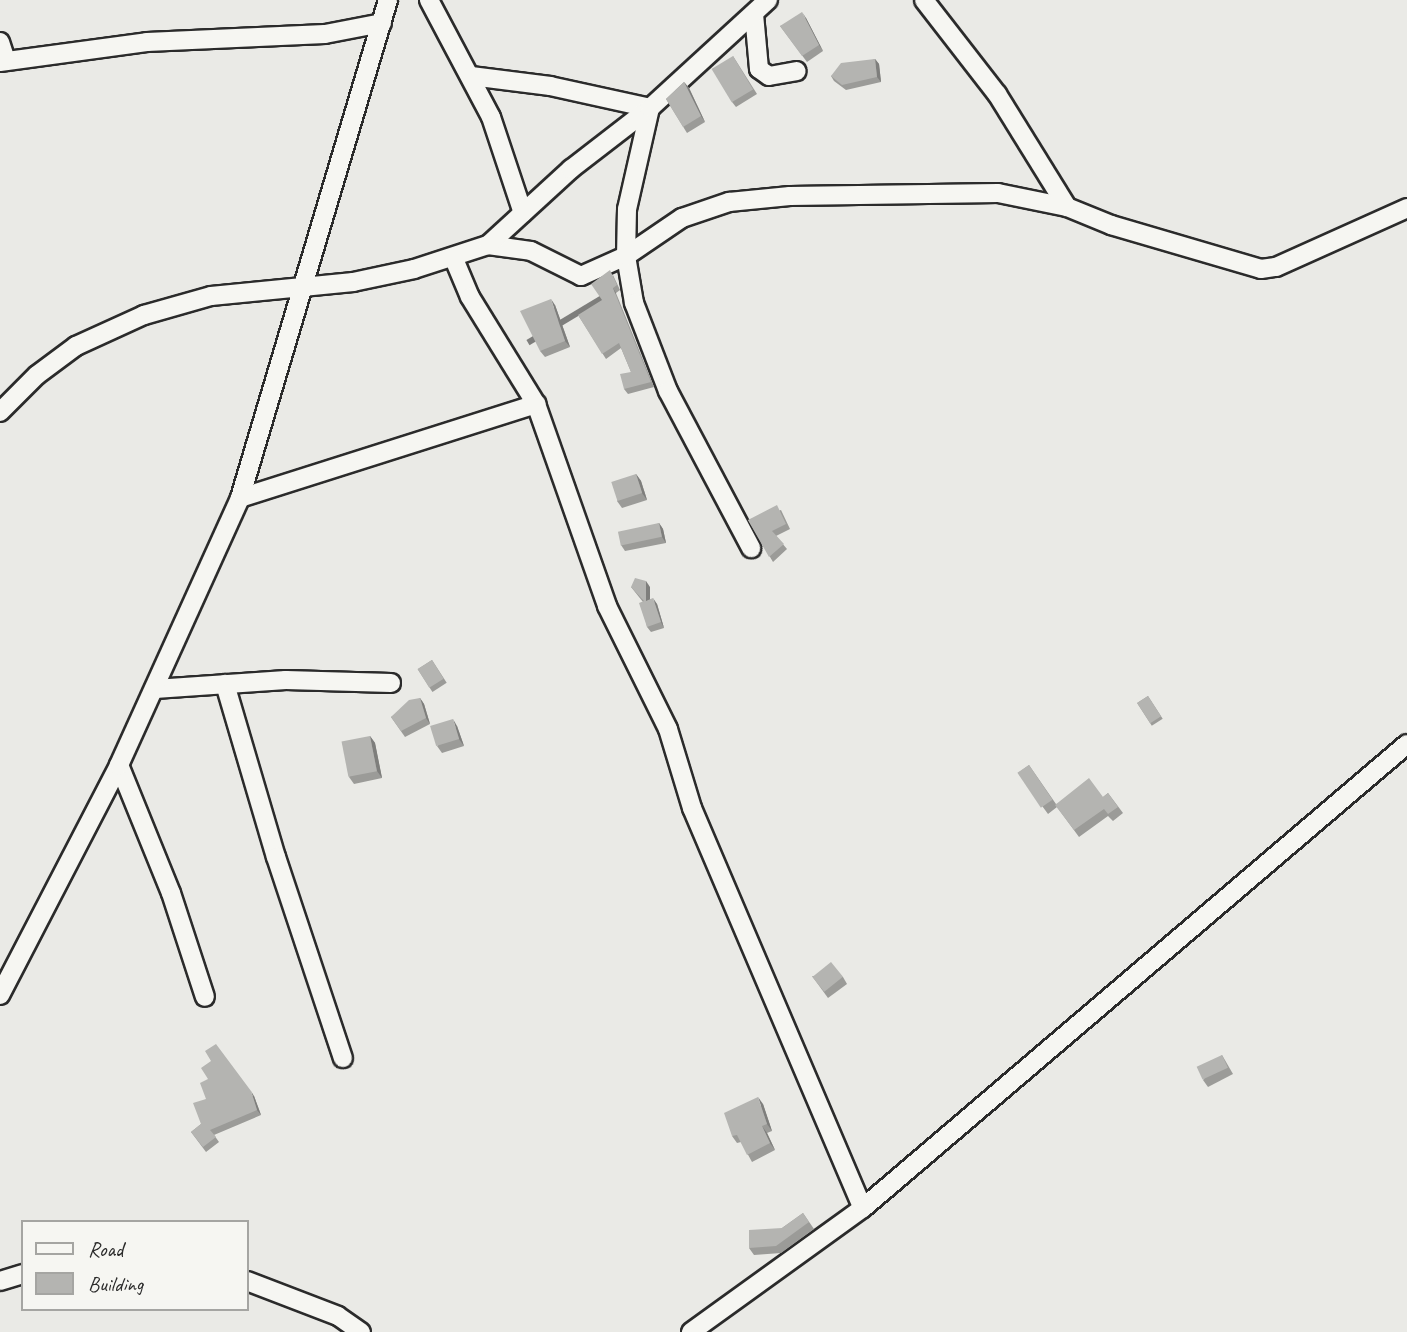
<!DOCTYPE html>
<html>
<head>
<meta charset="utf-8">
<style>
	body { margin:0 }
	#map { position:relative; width:1407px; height:1332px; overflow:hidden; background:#eaeae6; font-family:Caveat,sans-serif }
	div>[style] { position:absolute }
	.roads { filter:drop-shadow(2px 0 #2b2b2b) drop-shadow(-2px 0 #2b2b2b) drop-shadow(0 2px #2b2b2b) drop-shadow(0 -2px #2b2b2b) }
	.minor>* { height:18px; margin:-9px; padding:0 9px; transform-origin:9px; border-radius:9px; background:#f6f6f2 }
	.wall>* { inset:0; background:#9b9b98; transform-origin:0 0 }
	.shaded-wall>* { inset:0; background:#7e7e7c; transform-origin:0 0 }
	.building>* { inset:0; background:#b4b4b1; transform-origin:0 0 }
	span { translate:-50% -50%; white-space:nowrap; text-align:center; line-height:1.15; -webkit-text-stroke:6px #f6f6f2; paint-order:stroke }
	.legend { position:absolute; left:21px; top:1220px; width:228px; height:91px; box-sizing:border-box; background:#f6f6f2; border:2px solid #a5a5a2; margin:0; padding:9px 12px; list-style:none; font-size:21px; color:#2b2b2b }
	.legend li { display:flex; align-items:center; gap:14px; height:35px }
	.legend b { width:35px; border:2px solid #a5a5a2 }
</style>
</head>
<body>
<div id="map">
	<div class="roads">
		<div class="minor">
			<div style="left:429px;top:0;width:132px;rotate:62.1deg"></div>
			<div style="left:491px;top:117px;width:101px;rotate:71.6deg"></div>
			<div style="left:924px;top:0;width:119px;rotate:52.2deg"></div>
			<div style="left:997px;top:94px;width:133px;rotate:58.2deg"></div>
			<div style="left:754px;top:14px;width:55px;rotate:84.8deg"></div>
			<div style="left:759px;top:69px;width:12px;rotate:35deg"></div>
			<div style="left:769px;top:76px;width:28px;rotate:-10deg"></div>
			<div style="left:0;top:42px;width:19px;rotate:72deg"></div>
			<div style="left:0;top:62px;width:148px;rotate:-7.7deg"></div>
			<div style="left:147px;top:42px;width:178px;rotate:-2.6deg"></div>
			<div style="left:325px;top:34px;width:58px;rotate:-10.9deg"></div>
			<div style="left:471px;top:76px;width:80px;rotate:7.2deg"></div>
			<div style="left:550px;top:86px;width:102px;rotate:12.4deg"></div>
			<div style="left:650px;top:108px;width:104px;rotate:102.8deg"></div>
			<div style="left:627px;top:209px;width:47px;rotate:91.2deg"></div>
			<div style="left:626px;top:256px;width:48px;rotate:80.3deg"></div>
			<div style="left:634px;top:303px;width:94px;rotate:68.9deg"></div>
			<div style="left:668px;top:391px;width:178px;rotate:62.1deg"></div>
			<div style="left:488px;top:245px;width:43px;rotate:7.9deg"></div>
			<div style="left:531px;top:251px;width:56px;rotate:26.6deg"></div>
			<div style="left:581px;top:276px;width:49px;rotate:-24deg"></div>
			<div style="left:626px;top:256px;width:68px;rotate:-34.2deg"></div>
			<div style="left:682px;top:218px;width:50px;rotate:-18.8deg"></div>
			<div style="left:729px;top:202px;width:61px;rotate:-5.6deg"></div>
			<div style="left:790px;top:196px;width:208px;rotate:-0.8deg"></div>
			<div style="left:998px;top:193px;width:70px;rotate:11.5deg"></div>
			<div style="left:1067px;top:207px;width:48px;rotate:22.2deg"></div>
			<div style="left:1111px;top:225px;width:156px;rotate:16.3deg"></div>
			<div style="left:1261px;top:269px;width:15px;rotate:-8deg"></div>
			<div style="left:1276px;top:267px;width:144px;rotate:-24.2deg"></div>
			<div style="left:454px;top:259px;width:41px;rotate:67.2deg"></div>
			<div style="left:470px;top:297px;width:126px;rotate:58.3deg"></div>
			<div style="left:536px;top:404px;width:214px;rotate:70.6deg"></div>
			<div style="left:607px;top:606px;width:137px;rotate:63.6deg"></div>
			<div style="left:668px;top:729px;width:83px;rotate:73.1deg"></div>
			<div style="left:692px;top:808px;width:435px;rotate:66.9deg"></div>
			<div style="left:0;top:412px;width:52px;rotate:-45deg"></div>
			<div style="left:37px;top:375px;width:49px;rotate:-36.6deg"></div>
			<div style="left:76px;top:346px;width:75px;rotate:-24.5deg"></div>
			<div style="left:144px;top:315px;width:70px;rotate:-15.8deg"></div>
			<div style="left:211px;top:296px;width:143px;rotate:-5.6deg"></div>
			<div style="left:353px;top:282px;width:62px;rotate:-12deg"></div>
			<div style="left:414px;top:269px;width:78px;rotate:-18deg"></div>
			<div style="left:488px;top:245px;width:113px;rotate:-42.5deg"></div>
			<div style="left:571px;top:169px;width:100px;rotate:-37.7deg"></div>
			<div style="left:650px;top:108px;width:160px;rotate:-42.5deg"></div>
			<div style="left:240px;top:498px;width:311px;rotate:-17.6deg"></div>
			<div style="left:225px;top:684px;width:180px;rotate:73.6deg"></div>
			<div style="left:276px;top:857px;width:212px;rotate:71.6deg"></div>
			<div style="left:155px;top:689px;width:131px;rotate:-3.9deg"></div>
			<div style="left:286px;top:680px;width:105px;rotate:1.6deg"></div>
			<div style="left:119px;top:765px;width:138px;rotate:67.9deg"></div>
			<div style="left:171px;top:893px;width:109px;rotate:71.9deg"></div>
			<div style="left:0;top:995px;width:259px;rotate:-62.6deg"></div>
			<div style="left:119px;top:765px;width:293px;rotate:-65.6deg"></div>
			<div style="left:240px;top:498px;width:520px;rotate:-73.45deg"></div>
			<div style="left:0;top:1281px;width:24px;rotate:-17deg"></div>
			<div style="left:247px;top:1281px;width:97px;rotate:21deg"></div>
			<div style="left:338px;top:1316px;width:28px;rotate:35deg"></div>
			<div style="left:691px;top:1332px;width:212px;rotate:-35.8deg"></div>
			<div style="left:863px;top:1208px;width:715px;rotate:-40.46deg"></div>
		</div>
	</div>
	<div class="wall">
		<div style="clip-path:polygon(806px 18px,823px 51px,807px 62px,780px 26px)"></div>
		<div style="clip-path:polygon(733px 56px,757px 94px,736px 107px,732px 102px)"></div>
		<div style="clip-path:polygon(875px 59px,879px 64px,881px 82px,846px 90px,834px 81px,831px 76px)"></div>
		<div style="clip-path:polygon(684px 82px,689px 88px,705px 122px,687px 133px,666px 99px)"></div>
		<div style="clip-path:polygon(613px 275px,620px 290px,616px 293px,654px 387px,628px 394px,624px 389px,631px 372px,621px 348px,606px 359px,578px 315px,602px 300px)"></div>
		<div style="clip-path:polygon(555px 305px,570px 347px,545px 357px,540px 351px)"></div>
		<div style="clip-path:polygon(636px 474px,641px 481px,647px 500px,622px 508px,617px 501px)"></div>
		<div style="clip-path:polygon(781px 510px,790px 529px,776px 536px,787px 549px,773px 562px,748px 520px)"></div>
		<div style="clip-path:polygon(659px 523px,663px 529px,666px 543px,625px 551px,621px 545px)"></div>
		<div style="clip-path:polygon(631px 587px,650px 587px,650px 599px,657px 604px,664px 628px,651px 632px,647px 627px,643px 602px)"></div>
		<div style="left:432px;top:660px;width:27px;height:17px;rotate:57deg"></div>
		<div style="left:1148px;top:696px;width:27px;height:13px;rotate:57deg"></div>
		<div style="clip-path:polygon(420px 698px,424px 704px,430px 724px,405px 737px,391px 717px)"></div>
		<div style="clip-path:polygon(457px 726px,464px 746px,442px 753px,437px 746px)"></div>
		<div style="clip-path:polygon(370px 736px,375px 743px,382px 778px,354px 784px,349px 777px)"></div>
		<div style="clip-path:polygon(1029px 765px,1056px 804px,1103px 797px,1108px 793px,1123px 813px,1113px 821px,1108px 816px,1079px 837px,1057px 807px,1048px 814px,1018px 773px)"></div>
		<div style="clip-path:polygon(812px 976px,843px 977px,847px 984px,828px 998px)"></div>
		<div style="clip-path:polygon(1222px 1055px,1233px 1074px,1208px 1087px,1203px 1080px)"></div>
		<div style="clip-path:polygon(254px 1096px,261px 1115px,214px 1135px,219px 1142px,206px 1152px,191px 1132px,201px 1124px,206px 1099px)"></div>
		<div style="clip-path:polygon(763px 1104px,772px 1131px,767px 1133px,775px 1150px,752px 1162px,741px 1142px,737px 1143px,732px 1136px)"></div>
		<div style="clip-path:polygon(803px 1213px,814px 1229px,781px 1253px,754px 1255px,749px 1248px,782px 1228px)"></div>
	</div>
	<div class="shaded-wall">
		<div style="clip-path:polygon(802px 12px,806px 18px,823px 51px,819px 45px)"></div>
		<div style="clip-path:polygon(875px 59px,879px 64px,881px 82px,877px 77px)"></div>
		<div style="clip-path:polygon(684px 82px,689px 88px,705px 122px,701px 116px)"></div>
		<div style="left:613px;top:288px;width:6px;height:101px;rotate:59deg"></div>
		<div style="clip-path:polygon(551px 299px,555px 305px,570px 347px,565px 341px)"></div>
		<div style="clip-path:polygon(636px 474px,641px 481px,647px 500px,642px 493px)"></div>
		<div style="clip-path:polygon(659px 523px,663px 529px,666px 543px,662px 537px)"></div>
		<div style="clip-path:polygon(646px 581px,650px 587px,650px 606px,646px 601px)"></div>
		<div style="clip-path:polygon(653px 598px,657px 604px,664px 628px,661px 622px)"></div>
		<div style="clip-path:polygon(420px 698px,424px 704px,430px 724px,426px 718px)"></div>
		<div style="clip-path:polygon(453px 719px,457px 726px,464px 746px,459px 739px)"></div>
		<div style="clip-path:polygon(370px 736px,375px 743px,382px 778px,377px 771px)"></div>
		<div style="clip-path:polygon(251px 1091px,254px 1096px,261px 1115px,257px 1110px)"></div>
		<div style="clip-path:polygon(758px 1097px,763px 1104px,772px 1131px,767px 1124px)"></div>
		<div style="clip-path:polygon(762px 1126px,767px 1133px,775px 1150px,770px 1143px)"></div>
	</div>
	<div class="building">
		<div style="clip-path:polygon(802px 12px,819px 45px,802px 56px,780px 26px)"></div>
		<div style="left:733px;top:56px;width:39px;height:25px;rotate:59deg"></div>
		<div style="clip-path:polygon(875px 59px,877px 77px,842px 85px,831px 76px,841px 63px)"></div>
		<div style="clip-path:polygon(684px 82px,701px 116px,683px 127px,666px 99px)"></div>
		<div style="clip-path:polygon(610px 270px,617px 285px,613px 288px,651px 382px,624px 389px,620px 374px,631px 372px,619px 343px,602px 354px,578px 315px,602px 300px,591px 284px)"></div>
		<div style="clip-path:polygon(551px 299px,565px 341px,540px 351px,520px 311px)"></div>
		<div style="left:636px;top:474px;width:20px;height:26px;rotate:72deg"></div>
		<div style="clip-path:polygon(777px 505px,786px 524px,772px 531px,784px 544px,769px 557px,748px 520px)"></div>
		<div style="left:659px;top:523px;width:14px;height:42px;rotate:78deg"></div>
		<div style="clip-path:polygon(635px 578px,646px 581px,646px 601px,653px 598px,661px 622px,647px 627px,639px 603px,644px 601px,631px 587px)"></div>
		<div style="left:432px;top:660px;width:22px;height:17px;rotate:58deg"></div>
		<div style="left:1148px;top:696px;width:24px;height:13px;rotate:57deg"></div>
		<div style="clip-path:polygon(420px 698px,426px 718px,401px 731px,391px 717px,409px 700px)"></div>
		<div style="left:453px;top:719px;width:21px;height:24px;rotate:73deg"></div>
		<div style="left:370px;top:736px;width:36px;height:29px;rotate:79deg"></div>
		<div style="left:1029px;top:765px;width:42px;height:14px;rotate:56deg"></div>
		<div style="clip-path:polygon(1089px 778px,1103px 797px,1108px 793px,1118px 807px,1108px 814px,1104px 809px,1074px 830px,1055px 805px)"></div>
		<div style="left:831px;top:962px;width:19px;height:24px;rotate:51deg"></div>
		<div style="clip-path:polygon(216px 1044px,251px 1091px,257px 1110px,210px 1130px,216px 1137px,203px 1147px,191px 1132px,201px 1124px,193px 1103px,206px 1099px,200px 1083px,208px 1079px,201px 1068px,211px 1061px,205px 1051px)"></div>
		<div style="left:1222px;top:1055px;width:14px;height:28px;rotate:65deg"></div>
		<div style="clip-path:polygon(758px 1097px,767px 1124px,762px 1126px,770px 1143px,747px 1155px,737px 1135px,732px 1136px,724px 1113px)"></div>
		<div style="clip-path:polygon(803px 1213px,809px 1222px,776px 1246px,749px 1248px,749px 1230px,782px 1228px)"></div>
	</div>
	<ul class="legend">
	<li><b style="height:9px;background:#f6f6f2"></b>Road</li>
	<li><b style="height:19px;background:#b4b4b1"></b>Building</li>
	</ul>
</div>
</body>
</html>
